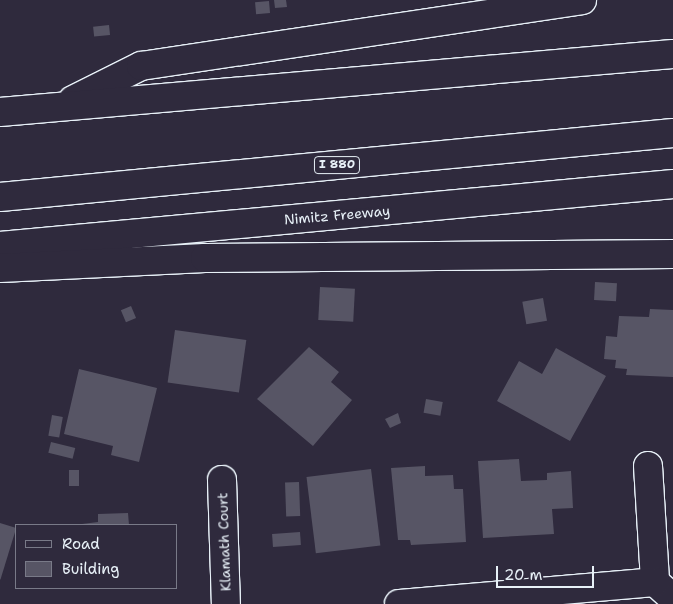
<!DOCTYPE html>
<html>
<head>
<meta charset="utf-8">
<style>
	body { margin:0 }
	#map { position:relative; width:673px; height:604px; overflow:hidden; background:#2f2a3d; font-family:"Shantell Sans",sans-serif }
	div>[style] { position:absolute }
	.building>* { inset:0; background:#575565; transform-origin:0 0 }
	.roads { filter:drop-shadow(1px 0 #e8f1f8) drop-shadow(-1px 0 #e8f1f8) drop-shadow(0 1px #e8f1f8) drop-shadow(0 -1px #e8f1f8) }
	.street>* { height:28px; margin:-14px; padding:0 14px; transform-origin:14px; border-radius:14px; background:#2f2a3d }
	.highway>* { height:28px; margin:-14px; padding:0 14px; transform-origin:14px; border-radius:14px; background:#2f2a3d }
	span { translate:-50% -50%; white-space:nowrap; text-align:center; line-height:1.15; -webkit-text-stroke:5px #2f2a3d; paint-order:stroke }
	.shield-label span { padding:1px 4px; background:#2f2a3d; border:1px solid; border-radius:4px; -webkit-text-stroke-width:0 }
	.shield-label { font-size:12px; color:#e8f1f8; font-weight:700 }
	.street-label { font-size:14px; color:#e8f1f8 }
	.legend { position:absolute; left:15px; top:524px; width:162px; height:65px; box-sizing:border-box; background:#2f2a3d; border:1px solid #797a88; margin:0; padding:6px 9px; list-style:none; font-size:15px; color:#e8f1f8 }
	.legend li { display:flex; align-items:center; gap:10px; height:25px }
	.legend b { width:25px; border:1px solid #797a88 }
	.scale { position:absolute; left:496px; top:566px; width:98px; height:22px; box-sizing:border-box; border:2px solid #e8f1f8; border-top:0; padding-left:6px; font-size:15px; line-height:18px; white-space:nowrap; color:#e8f1f8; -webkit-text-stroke:4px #2f2a3d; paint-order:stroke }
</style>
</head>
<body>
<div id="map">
	<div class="building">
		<div style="clip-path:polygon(274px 0,286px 0,287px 7px,275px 8px)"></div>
		<div style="left:269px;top:1px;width:12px;height:14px;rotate:85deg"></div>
		<div style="left:109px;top:25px;width:10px;height:16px;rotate:84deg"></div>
		<div style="left:595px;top:282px;width:22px;height:18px;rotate:3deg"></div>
		<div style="left:320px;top:287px;width:35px;height:33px;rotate:3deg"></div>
		<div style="left:543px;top:298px;width:23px;height:21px;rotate:80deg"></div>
		<div style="left:131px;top:306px;width:13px;height:11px;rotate:67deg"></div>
		<div style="clip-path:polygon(650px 309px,673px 310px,673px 377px,626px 375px,627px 369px,615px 368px,616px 360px,604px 359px,606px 336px,617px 337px,619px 316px,649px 317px)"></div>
		<div style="left:175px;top:330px;width:72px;height:53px;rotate:8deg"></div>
		<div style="clip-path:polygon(309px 347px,339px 372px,331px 382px,352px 400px,313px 446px,257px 399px)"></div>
		<div style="clip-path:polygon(556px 348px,606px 376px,570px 441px,497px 401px,519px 361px,542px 374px)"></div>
		<div style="clip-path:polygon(79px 369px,157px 388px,139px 462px,111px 455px,113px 446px,64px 434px)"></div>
		<div style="left:426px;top:399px;width:17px;height:14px;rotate:10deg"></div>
		<div style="clip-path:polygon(398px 413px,401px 423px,390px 428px,385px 419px)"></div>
		<div style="left:52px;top:415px;width:11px;height:21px;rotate:10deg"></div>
		<div style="left:51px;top:442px;width:25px;height:11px;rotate:14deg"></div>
		<div style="clip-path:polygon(519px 459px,521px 481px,547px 480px,547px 473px,571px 471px,573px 508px,552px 509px,554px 534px,483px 538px,478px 461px)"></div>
		<div style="clip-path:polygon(425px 466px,425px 476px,453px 475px,454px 489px,463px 489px,466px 542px,411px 545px,410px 540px,398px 540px,391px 468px)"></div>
		<div style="left:371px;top:469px;width:77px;height:65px;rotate:83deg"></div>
		<div style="left:69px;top:470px;width:10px;height:16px"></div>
		<div style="left:299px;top:482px;width:34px;height:14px;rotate:88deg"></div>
		<div style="clip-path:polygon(128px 513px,129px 525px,74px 525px,98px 522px,98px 514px)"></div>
		<div style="left:0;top:523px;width:17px;height:54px;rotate:17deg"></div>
		<div style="left:300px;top:532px;width:13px;height:28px;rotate:86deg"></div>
	</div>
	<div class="roads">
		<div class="street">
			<div style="left:648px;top:466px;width:116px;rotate:86.5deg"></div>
			<div style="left:222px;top:480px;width:124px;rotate:88.2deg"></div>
			<div style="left:655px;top:582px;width:24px;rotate:42deg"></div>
			<div style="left:399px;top:604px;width:257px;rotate:-4.9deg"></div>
		</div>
		<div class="highway">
			<div style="left:73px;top:100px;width:76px;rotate:-26.6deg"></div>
			<div style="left:141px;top:66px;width:446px;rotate:-8.5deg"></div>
			<div style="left:0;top:112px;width:675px;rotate:-4.93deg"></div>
			<div style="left:0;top:197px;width:676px;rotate:-5.43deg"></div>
			<div style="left:0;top:246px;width:676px;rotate:-5.26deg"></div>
			<div style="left:0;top:268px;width:205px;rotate:-2.8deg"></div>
			<div style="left:205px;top:258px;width:468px;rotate:-0.5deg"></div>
		</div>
	</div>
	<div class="shield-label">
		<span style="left:337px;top:165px">I 880</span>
	</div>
	<div class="street-label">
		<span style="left:337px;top:215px;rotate:-5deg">Nimitz Freeway</span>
		<span style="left:224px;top:542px;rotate:-92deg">Klamath Court</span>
	</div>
	<ul class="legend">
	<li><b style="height:6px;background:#2f2a3d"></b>Road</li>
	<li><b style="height:14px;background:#575565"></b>Building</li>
	</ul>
	<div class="scale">20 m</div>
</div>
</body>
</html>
